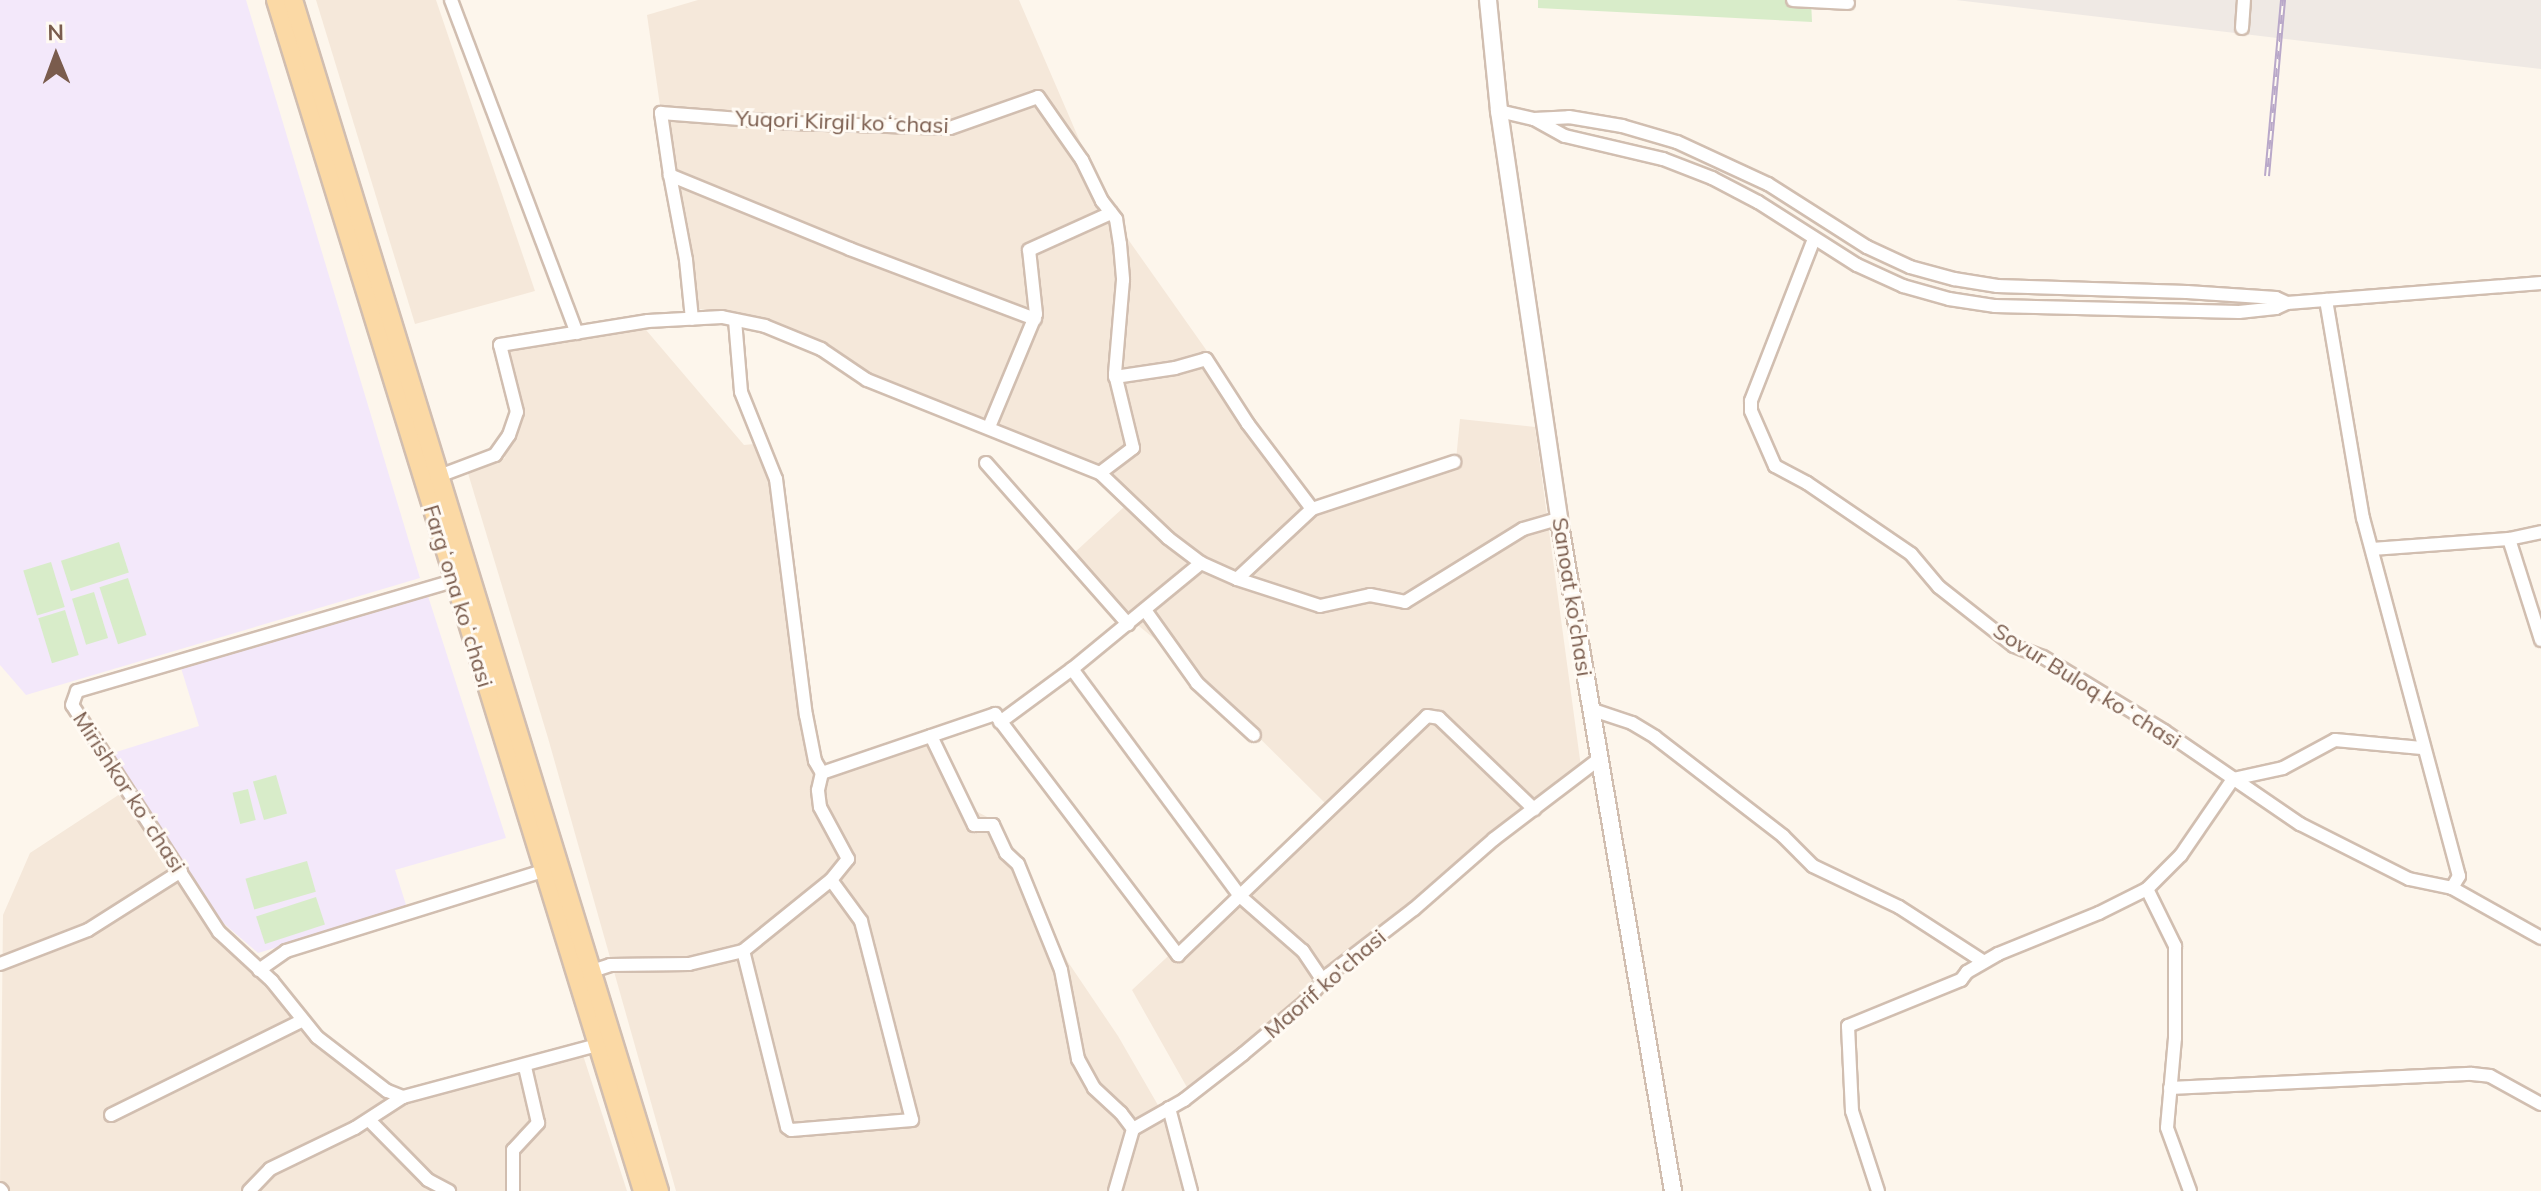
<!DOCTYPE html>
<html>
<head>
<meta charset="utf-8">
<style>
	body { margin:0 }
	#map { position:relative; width:2541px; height:1191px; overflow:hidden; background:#fdf6ec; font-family:Mulish,sans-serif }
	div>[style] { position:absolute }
	.residential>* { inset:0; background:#f5e8da }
	.industrial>* { inset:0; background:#efe9e4 }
	.education>* { inset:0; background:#f3e8fa }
	.green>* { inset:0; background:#d8ecc9; transform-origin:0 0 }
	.roads { filter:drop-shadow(2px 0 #d1beb0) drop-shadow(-2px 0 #d1beb0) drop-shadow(0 2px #d1beb0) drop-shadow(0 -2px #d1beb0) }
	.street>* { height:12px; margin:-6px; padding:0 6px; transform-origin:6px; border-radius:6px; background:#fff }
	.secondary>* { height:16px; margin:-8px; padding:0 8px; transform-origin:8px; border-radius:8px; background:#fff }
	.primary>* { height:18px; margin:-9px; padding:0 9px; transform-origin:9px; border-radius:9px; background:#fbd9a5 }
	.rail>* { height:6px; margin-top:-3px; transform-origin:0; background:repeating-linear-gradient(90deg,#fffaf3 0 9px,#b9a8c9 0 18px); box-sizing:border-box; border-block:2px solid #b9a8c9 }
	span { translate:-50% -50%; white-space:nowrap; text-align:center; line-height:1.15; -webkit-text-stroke:6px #fffaf3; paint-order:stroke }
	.street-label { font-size:22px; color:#7a5c4d }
	.north { position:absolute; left:16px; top:16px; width:80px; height:80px; -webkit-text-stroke:6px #fffaf3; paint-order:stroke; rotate:359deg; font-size:22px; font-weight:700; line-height:32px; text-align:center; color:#7a5c4d }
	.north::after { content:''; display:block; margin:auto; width:28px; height:36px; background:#7a5c4d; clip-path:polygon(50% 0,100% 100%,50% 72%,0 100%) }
</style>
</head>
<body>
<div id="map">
	<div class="residential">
		<div style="clip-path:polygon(316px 0,436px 0,535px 291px,415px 324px)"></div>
		<div style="clip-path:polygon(698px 0,1019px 0,1113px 218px,1315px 504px,1456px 460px,1460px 419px,1535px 427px,1581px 767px,1193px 1098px,1132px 990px,1328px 806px,1185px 664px,1128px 617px,1073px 554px,1124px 507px,1084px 468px,730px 313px,699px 309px,670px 175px,647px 15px)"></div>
		<div style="clip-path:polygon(641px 324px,744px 445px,764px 443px,818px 770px,932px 733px,966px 806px,997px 822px,1068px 962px,1118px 1036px,1166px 1119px,1185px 1191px,676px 1191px,548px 738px,467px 470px,505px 458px,503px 447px,519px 412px,503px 345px)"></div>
		<div style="clip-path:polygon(123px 792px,217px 933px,296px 1022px,388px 1098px,409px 1104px,582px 1052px,627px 1191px,0 1191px,3px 915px,30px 853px)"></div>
	</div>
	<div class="industrial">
		<div style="clip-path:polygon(1956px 0,2541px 0,2541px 69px)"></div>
	</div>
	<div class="education">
		<div style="clip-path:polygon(0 0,246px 0,420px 578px,26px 695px,0 665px)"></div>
		<div style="clip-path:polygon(428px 596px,506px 838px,395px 870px,407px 908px,258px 953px,222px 922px,113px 753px,199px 726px,181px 668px)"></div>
	</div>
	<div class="green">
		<div style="clip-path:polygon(1538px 0,1811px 0,1812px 22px,1538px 8px)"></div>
		<div style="left:119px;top:542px;width:32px;height:61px;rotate:72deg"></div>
		<div style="left:51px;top:562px;width:47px;height:29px;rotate:73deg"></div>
		<div style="left:128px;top:578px;width:60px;height:30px;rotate:72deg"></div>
		<div style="left:94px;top:592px;width:48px;height:23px;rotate:73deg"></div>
		<div style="left:65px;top:610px;width:47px;height:28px;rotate:73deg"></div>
		<div style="left:276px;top:775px;width:40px;height:24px;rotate:74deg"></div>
		<div style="left:248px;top:789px;width:32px;height:16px;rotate:76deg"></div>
		<div style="left:307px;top:861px;width:32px;height:64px;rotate:74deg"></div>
		<div style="left:316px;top:897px;width:29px;height:63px;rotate:72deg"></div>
	</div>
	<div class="roads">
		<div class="street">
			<div style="left:451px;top:0;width:356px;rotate:69.3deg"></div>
			<div style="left:1793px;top:0;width:55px;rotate:3.1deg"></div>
			<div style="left:2242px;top:28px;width:28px;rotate:-86deg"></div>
			<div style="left:1499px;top:111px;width:36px;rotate:13deg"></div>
			<div style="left:1534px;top:119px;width:35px;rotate:-3deg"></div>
			<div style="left:1569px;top:117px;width:54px;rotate:9.6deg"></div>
			<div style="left:1622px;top:126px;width:57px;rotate:16.2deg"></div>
			<div style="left:1677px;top:142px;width:100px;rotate:24.8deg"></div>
			<div style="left:1768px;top:184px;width:117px;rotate:32.5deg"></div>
			<div style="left:1867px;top:247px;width:47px;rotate:24.9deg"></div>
			<div style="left:1910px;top:267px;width:46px;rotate:15.3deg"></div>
			<div style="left:1954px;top:279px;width:44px;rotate:9.2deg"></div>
			<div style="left:1997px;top:286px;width:190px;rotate:1.8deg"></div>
			<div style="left:2187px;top:292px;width:89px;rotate:3.9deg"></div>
			<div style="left:2276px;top:298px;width:12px;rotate:24deg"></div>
			<div style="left:1534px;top:119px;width:35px;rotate:29deg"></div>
			<div style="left:1565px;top:136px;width:101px;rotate:13.2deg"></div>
			<div style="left:1663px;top:159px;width:53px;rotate:21.2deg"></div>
			<div style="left:1712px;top:178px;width:52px;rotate:27.6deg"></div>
			<div style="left:1758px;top:202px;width:117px;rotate:32.5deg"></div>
			<div style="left:1857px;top:265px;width:51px;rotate:24.5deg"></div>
			<div style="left:1903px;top:286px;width:48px;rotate:15.8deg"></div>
			<div style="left:1949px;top:299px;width:47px;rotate:8.7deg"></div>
			<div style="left:1995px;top:306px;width:244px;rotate:1.4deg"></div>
			<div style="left:2239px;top:312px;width:37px;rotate:-6deg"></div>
			<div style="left:2276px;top:308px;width:12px;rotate:-24deg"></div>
			<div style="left:2287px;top:303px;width:255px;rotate:-4.5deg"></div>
			<div style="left:670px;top:175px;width:86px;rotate:79.3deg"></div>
			<div style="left:686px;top:260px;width:59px;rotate:84.2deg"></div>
			<div style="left:1814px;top:239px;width:174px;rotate:111.3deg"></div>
			<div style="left:1751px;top:401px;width:10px;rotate:90deg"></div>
			<div style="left:1751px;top:411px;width:60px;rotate:66.4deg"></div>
			<div style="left:1775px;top:466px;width:36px;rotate:28deg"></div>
			<div style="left:1807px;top:483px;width:126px;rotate:34.3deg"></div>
			<div style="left:1911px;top:554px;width:43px;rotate:49.7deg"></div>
			<div style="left:1939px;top:587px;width:95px;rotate:38.2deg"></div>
			<div style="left:2014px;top:646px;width:31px;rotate:21deg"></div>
			<div style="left:2043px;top:657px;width:142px;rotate:31.4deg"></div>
			<div style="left:2164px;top:731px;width:165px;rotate:34.4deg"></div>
			<div style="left:2300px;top:824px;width:122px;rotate:26.8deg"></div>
			<div style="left:2409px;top:879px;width:44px;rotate:11.8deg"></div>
			<div style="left:2452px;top:888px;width:102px;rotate:29.3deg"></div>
			<div style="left:2326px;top:300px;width:221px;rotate:80.4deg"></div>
			<div style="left:2363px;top:518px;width:371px;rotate:75deg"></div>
			<div style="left:2459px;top:876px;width:14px;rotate:120deg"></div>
			<div style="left:1035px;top:319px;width:198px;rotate:-159.3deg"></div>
			<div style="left:850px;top:249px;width:195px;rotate:-157.7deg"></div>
			<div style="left:670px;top:175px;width:63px;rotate:-98.3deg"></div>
			<div style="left:661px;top:113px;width:132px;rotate:4.3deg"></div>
			<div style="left:793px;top:123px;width:157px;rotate:1.8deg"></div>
			<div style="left:950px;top:128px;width:93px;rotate:-19.4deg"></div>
			<div style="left:1038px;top:97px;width:77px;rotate:55.1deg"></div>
			<div style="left:1082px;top:160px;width:46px;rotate:64deg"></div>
			<div style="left:1102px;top:201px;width:23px;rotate:52deg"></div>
			<div style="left:1116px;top:219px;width:25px;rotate:81deg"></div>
			<div style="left:1120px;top:244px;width:36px;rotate:85deg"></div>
			<div style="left:1123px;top:280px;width:94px;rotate:94.9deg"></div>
			<div style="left:1115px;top:374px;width:76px;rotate:76.3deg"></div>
			<div style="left:1133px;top:448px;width:41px;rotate:142.9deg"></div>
			<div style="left:1100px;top:473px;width:94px;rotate:43.7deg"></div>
			<div style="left:1168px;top:538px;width:41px;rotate:37.1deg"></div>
			<div style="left:1201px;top:563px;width:39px;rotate:24deg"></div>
			<div style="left:1237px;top:579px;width:87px;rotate:18deg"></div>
			<div style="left:1320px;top:606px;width:51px;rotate:-12.4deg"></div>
			<div style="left:1370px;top:595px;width:36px;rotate:11deg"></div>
			<div style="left:1405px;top:602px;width:139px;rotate:-31.7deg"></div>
			<div style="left:1523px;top:529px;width:37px;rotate:-16deg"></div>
			<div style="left:735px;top:320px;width:72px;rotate:85.2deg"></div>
			<div style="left:741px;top:392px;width:94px;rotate:68.1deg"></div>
			<div style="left:776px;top:479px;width:238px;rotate:82.8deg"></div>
			<div style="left:806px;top:715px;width:47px;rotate:78.9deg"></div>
			<div style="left:815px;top:761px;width:14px;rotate:60deg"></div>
			<div style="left:1115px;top:377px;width:61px;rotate:-8.5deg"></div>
			<div style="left:1175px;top:368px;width:32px;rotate:-16deg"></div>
			<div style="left:1206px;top:359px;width:77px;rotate:57.1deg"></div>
			<div style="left:1248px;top:424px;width:106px;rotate:53deg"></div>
			<div style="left:989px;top:427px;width:122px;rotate:-67.4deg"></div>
			<div style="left:1036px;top:314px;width:64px;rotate:-96.2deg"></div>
			<div style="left:1029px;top:250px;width:90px;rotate:-24.3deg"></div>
			<div style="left:986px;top:463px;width:215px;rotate:48.6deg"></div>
			<div style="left:439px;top:476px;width:60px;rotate:-20.6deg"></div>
			<div style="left:495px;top:455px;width:24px;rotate:-55deg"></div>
			<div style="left:509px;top:435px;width:24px;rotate:-71deg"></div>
			<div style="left:517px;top:412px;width:69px;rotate:-104.2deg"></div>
			<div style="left:500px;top:345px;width:150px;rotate:-9.2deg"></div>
			<div style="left:648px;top:321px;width:74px;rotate:-3.1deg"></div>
			<div style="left:722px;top:317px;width:44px;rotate:11.8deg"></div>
			<div style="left:765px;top:326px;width:61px;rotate:22.3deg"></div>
			<div style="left:821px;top:349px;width:55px;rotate:34deg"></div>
			<div style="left:867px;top:380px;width:251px;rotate:21.8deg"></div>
			<div style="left:2509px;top:539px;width:106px;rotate:72.4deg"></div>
			<div style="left:2372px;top:549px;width:137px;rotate:-4.2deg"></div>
			<div style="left:2509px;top:539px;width:33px;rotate:-12deg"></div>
			<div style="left:1237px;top:579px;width:103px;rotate:-43deg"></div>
			<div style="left:1312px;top:509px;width:150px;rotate:-18.3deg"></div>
			<div style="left:1145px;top:610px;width:90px;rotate:54.5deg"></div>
			<div style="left:1197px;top:683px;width:77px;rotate:42.4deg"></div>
			<div style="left:1072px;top:669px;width:167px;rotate:-39.4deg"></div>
			<div style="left:1590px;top:709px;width:44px;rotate:18.4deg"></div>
			<div style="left:1632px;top:723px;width:27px;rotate:31deg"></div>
			<div style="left:1655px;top:737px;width:162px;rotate:37.7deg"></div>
			<div style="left:1783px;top:836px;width:42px;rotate:45deg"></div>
			<div style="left:1813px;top:866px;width:95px;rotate:25.5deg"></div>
			<div style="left:1899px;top:907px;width:101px;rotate:32.9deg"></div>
			<div style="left:1000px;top:722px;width:89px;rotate:-36.4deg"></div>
			<div style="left:1072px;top:669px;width:284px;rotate:53.5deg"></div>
			<div style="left:1241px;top:897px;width:82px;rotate:41.1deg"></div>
			<div style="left:1303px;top:951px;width:36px;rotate:56deg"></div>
			<div style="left:931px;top:736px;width:99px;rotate:64.2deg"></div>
			<div style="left:974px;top:825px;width:19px"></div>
			<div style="left:993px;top:825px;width:31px;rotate:65deg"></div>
			<div style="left:1006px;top:853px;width:16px;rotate:43deg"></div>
			<div style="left:1018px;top:864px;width:114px;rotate:67.9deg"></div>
			<div style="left:1061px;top:970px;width:91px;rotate:79.2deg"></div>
			<div style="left:1078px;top:1059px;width:33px;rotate:61deg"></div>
			<div style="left:1094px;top:1088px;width:37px;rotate:43deg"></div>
			<div style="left:1121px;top:1113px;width:20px;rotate:53deg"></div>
			<div style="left:2233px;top:779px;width:51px;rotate:-12.4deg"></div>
			<div style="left:2283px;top:768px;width:59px;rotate:-28.3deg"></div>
			<div style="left:2335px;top:740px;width:87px;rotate:5.3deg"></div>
			<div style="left:831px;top:880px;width:27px;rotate:-51deg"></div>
			<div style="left:848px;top:859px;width:59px;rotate:-118.3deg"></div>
			<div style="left:820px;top:807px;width:17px;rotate:-97deg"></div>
			<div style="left:818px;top:790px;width:17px;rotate:-77deg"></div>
			<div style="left:822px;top:773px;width:183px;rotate:-18.8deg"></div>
			<div style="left:995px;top:714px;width:303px;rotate:52.8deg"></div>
			<div style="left:1178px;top:955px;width:345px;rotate:-43.8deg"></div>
			<div style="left:1427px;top:716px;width:12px;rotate:9deg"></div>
			<div style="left:1439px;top:718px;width:132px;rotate:43.8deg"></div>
			<div style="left:2147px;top:889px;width:64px;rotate:63.8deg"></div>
			<div style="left:2175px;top:946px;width:92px;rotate:90deg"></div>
			<div style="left:2175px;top:1038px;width:90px;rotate:95.1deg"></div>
			<div style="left:2167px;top:1128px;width:67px;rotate:69.9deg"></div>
			<div style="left:0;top:964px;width:94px;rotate:-21.1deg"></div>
			<div style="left:88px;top:930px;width:110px;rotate:-32.4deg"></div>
			<div style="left:259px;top:970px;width:33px;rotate:-35deg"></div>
			<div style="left:286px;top:951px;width:269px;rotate:-17.3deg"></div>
			<div style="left:586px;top:973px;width:25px;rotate:-18deg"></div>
			<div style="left:610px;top:965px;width:79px;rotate:-0.7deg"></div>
			<div style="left:689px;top:964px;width:56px;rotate:-13.5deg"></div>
			<div style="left:743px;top:951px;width:113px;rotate:-38.9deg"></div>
			<div style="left:831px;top:880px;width:51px;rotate:53.8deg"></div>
			<div style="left:861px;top:921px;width:205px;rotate:75.6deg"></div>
			<div style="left:912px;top:1120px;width:121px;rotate:175.3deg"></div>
			<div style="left:791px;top:1130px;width:5px;rotate:-143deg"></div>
			<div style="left:787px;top:1127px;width:181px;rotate:-104deg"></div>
			<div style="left:2170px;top:1088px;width:302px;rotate:-2.7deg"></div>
			<div style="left:2472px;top:1074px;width:18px;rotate:6deg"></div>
			<div style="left:2490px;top:1076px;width:58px;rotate:28.8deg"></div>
			<div style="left:403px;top:1097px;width:17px;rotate:-159deg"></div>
			<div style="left:387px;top:1091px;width:88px;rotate:-142.4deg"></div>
			<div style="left:317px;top:1037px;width:72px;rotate:-128.8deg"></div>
			<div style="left:272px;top:981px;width:72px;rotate:-137.2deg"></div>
			<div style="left:219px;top:932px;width:270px;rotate:-122.9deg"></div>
			<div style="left:72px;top:705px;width:15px;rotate:-70deg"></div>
			<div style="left:77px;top:691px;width:393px;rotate:-16.3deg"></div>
			<div style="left:1169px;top:1108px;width:86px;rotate:75.2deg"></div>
			<div style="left:111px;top:1115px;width:212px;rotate:-26.3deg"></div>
			<div style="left:369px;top:1120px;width:84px;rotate:45.5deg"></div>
			<div style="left:428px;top:1180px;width:24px;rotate:28deg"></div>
			<div style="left:0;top:1189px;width:3px;rotate:45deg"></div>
			<div style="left:249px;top:1191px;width:30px;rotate:-46deg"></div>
			<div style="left:270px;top:1169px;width:94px;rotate:-25.8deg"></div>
			<div style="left:355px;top:1128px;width:57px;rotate:-32.9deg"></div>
			<div style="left:403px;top:1097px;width:201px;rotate:-15deg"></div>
			<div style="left:513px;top:1191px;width:41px;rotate:-90deg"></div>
			<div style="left:513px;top:1150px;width:37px;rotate:-47deg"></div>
			<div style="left:538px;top:1123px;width:57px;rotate:-103.1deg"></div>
			<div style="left:1115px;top:1191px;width:65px;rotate:-73.8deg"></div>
			<div style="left:1133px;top:1129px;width:59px;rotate:-29.6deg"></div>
			<div style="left:1184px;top:1100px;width:75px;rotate:-37.9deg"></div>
			<div style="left:1243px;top:1054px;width:80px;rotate:-39.9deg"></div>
			<div style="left:1304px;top:1003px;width:37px;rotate:-49deg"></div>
			<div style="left:1328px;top:975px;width:108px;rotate:-37.5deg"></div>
			<div style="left:1414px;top:909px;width:106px;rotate:-41.2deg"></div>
			<div style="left:1494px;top:839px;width:132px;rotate:-37.3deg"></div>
			<div style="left:1878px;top:1191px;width:84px;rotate:-108deg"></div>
			<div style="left:1852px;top:1111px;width:85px;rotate:-92.7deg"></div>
			<div style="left:1848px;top:1026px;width:122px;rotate:-22.2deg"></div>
			<div style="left:1961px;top:980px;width:10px;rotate:-53deg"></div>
			<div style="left:1967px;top:972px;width:36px;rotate:-30deg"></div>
			<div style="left:1998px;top:954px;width:109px;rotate:-22.1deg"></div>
			<div style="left:2099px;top:913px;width:54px;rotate:-26.6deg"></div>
			<div style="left:2147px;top:889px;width:48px;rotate:-45deg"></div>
			<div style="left:2181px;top:855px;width:92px;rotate:-55.6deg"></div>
		</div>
		<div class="secondary">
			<div style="left:1488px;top:0;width:112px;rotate:84.3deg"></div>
			<div style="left:1499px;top:111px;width:412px;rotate:81.6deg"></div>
			<div style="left:1559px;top:519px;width:682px;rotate:80.37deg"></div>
		</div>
		<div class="primary">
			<div style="left:276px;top:0;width:1246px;rotate:72.87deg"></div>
			<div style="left:293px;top:0;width:1246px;rotate:72.92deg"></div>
		</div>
	</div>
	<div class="rail">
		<div style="left:2267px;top:176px;width:177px;rotate:-84.8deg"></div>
	</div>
	<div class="street-label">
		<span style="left:842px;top:122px;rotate:2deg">Yuqori Kirgil koʻchasi</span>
		<span style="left:458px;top:596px;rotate:73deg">Fargʻona koʻchasi</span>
		<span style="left:1572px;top:597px;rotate:81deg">Sanoat ko'chasi</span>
		<span style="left:2087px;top:686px;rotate:32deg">Sovur Buloq koʻchasi</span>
		<span style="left:129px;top:792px;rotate:57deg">Mirishkor koʻchasi</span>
		<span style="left:1325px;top:984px;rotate:-41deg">Maorif ko'chasi</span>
	</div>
	<div class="north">N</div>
</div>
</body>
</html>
